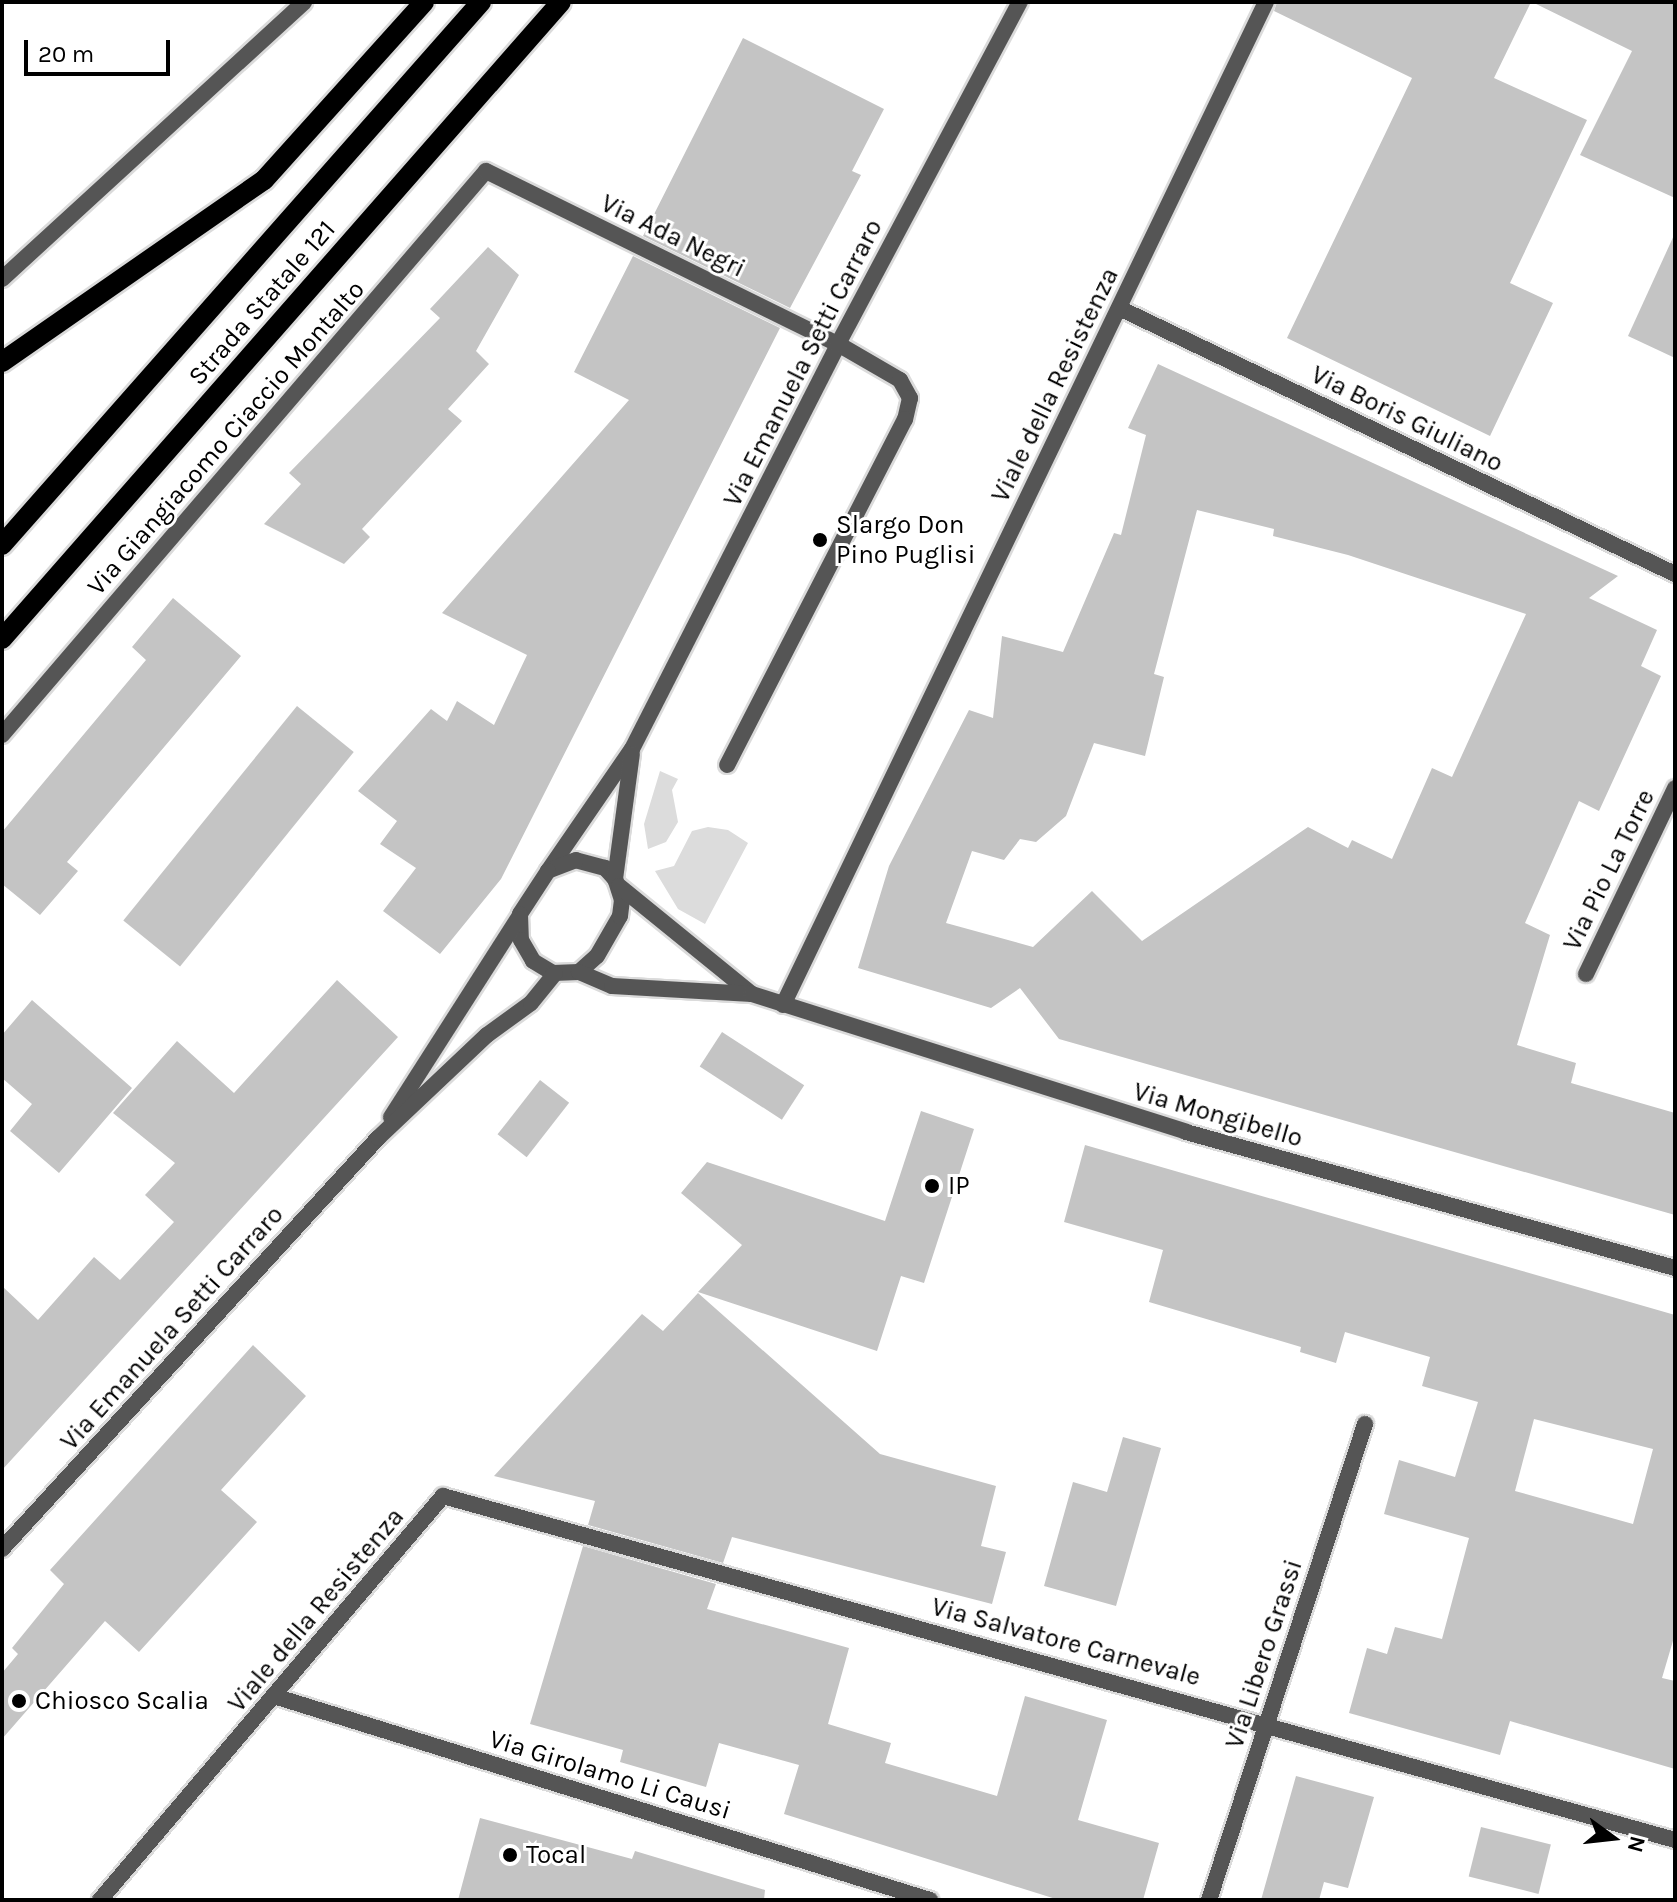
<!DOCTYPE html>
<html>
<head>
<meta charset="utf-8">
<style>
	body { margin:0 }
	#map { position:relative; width:1677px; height:1902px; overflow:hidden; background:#fff; font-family:Karla,sans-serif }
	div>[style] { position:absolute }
	.green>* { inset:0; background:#dcdcdc }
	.building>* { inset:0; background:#c4c4c4; transform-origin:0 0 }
	.roads { filter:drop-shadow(2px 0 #dbdbdb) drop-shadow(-2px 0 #dbdbdb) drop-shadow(0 2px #dbdbdb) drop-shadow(0 -2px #dbdbdb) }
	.minor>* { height:16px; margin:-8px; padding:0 8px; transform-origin:8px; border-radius:8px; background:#555 }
	.tertiary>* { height:16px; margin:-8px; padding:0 8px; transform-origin:8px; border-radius:8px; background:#555 }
	.primary>* { height:20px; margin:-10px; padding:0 10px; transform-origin:10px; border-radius:10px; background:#000 }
	.dots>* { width:22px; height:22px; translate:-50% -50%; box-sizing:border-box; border:4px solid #fff; border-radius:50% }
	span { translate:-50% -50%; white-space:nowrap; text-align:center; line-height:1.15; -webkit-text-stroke:6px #fff; paint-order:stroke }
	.street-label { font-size:26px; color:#000 }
	.poi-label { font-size:26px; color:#000 }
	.left { translate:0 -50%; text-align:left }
	.frame { position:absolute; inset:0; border:4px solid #000; pointer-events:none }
	.north { position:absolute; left:1573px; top:1798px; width:80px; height:80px; -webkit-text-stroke:6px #fff; paint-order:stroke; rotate:105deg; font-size:22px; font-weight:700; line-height:32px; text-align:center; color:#000 }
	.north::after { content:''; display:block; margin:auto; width:28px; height:36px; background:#000; clip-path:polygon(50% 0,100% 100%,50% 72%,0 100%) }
	.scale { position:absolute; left:24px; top:40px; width:146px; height:36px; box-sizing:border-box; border:4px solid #000; border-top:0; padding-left:10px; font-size:24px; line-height:28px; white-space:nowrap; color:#000; -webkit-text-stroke:6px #fff; paint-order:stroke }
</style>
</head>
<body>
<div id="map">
	<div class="green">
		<div style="clip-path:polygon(660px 771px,678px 779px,672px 790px,678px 822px,666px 842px,648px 849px,644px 824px)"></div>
		<div style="clip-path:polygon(708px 827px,728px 830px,748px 843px,705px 924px,678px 909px,655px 871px,674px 866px,692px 831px)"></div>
	</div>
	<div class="building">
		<div style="clip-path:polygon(1277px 2px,1531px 2px,1494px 78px,1587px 120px,1510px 283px,1553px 303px,1490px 436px,1287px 338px,1412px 78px,1274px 11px)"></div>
		<div style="clip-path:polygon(1532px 2px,1675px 2px,1675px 198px,1580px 155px,1632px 51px)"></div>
		<div style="clip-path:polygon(743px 38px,884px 109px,852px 171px,861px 175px,790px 308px,643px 236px)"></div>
		<div style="clip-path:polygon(1675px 233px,1675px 358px,1628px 336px)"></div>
		<div style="clip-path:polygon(488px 247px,519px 275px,476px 351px,489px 364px,448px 409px,462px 421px,362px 529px,370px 537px,344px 564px,264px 524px,301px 484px,289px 473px,440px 318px,430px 309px)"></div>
		<div style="clip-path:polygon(633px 256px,780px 328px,501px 879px,440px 954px,383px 911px,416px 868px,380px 844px,397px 821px,358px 791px,431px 709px,447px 721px,457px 701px,494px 725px,527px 655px,442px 613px,629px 400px,574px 372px)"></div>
		<div style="clip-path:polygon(evenodd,1158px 364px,1618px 576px,1589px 598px,1657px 630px,1641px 666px,1661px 676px,1599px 811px,1579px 801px,1525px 923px,1550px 935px,1517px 1045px,1576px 1063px,1571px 1083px,1675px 1113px,1675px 1215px,1059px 1039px,1020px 988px,991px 1008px,858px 968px,889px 866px,969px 710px,993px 718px,1002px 636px,1063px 652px,1114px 533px,1121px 535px,1146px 435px,1128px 428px,1158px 364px,1197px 510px,1274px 529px,1273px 536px,1348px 555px,1526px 614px,1452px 777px,1432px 768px,1392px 859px,1352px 840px,1348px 848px,1308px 827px,1142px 941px,1092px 891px,1033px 947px,946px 923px,972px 851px,1004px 860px,1020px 839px,1036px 842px,1066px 816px,1094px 743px,1145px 756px,1164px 677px,1154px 674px,1197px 510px)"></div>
		<div style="clip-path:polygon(173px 598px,241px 656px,67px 862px,78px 871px,40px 915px,2px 884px,2px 832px,146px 660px,132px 647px)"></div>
		<div style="left:297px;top:706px;width:73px;height:276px;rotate:39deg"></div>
		<div style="clip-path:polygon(337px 980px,398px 1037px,2px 1470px,2px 1286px,38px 1320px,94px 1257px,120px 1280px,174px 1222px,145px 1195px,175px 1163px,113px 1113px,177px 1041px,234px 1093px)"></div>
		<div style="clip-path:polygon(32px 1000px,132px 1088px,59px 1173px,10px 1131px,32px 1104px,2px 1078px,2px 1035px)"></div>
		<div style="left:722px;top:1032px;width:98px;height:41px;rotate:33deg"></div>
		<div style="left:540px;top:1080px;width:37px;height:69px;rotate:38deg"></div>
		<div style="clip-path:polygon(921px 1111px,974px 1129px,924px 1283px,901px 1276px,877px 1351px,698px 1292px,742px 1245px,681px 1193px,707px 1162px,885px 1221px)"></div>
		<div style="clip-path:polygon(evenodd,1085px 1145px,1675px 1315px,1675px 1634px,1662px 1678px,1675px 1681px,1675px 1769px,1510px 1721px,1500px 1755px,1349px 1713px,1367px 1648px,1387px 1654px,1395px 1627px,1442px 1639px,1469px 1538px,1384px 1514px,1399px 1460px,1455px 1477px,1478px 1402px,1422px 1386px,1430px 1357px,1345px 1332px,1336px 1363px,1300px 1352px,1301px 1347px,1149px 1302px,1163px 1250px,1064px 1222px,1085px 1145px,1534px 1419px,1653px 1449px,1633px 1524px,1515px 1491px,1534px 1419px)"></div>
		<div style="clip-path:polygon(698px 1293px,880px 1454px,996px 1486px,981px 1546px,1006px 1552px,992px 1604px,732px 1537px,723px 1563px,588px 1525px,595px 1501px,494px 1476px,642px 1314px,663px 1331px)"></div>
		<div style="clip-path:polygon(253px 1345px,306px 1396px,221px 1490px,257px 1522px,139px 1652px,105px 1621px,2px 1739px,2px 1673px,18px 1654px,12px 1648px,64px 1584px,50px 1570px)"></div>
		<div style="clip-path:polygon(1123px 1437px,1161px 1448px,1116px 1606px,1044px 1586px,1073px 1482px,1107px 1492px)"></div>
		<div style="clip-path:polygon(583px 1546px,716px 1584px,707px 1609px,849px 1648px,828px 1724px,891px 1743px,885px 1763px,997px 1796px,1025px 1696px,1107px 1720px,1078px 1820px,1159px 1843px,1143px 1900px,1059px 1900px,784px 1814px,799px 1765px,719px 1743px,706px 1787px,620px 1762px,623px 1750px,530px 1724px)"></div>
		<div style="clip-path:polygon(1296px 1776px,1374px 1797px,1348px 1888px,1324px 1882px,1319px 1900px,1261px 1900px)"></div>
		<div style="clip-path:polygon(480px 1818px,632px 1859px,635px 1851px,765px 1890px,764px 1900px,458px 1900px)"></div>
		<div style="left:1481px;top:1827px;width:72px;height:51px;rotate:14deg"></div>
	</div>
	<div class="roads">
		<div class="minor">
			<div style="left:2px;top:279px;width:410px;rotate:-42.5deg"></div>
			<div style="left:1119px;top:308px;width:616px;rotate:25.57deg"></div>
			<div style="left:2px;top:735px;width:743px;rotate:-49.37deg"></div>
			<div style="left:486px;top:171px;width:392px;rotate:26.2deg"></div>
			<div style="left:838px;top:344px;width:72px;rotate:30.1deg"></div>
			<div style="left:900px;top:380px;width:21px;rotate:61deg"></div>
			<div style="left:910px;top:398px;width:22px;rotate:103deg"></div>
			<div style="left:905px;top:419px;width:389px;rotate:117.2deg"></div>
			<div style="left:1586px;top:974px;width:206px;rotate:-64.4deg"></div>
			<div style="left:783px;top:1005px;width:1113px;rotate:-64.29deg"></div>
			<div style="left:277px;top:1697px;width:684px;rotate:17.27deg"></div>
			<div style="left:100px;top:1900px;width:530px;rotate:-49.67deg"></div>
			<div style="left:443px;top:1496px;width:1279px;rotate:15.6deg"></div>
			<div style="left:1209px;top:1900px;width:501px;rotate:-71.85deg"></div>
		</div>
		<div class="tertiary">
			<div style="left:548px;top:871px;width:148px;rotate:-55.5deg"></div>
			<div style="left:632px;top:749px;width:454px;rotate:-63deg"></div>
			<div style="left:838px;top:344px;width:387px;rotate:-62deg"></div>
			<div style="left:615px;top:879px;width:15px;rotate:-132deg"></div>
			<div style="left:605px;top:868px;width:30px;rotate:-165deg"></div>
			<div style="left:576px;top:860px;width:30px;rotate:159deg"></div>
			<div style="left:548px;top:871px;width:51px;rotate:123.1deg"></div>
			<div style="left:520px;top:914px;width:26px;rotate:88deg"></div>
			<div style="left:521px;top:940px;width:24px;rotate:60deg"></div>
			<div style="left:533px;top:961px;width:23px;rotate:31deg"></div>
			<div style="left:553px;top:973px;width:26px;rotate:-2deg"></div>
			<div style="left:579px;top:972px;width:24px;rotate:-42deg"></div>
			<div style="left:597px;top:956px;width:46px;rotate:-60.1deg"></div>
			<div style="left:620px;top:916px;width:16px;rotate:-83deg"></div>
			<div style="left:622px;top:900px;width:22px;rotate:-108deg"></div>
			<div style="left:615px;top:879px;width:126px;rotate:-82.3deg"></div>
			<div style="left:619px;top:886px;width:171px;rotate:39.1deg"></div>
			<div style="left:579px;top:972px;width:36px;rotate:23deg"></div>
			<div style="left:612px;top:986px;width:140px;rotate:3.3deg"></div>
			<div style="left:752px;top:994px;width:455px;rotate:17.6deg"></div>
			<div style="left:1186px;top:1132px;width:508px;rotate:15.54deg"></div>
			<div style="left:391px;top:1117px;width:237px;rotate:-57.4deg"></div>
			<div style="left:2px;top:1549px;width:557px;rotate:-47.55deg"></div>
			<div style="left:378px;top:1138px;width:150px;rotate:-43.4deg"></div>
			<div style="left:487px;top:1035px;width:54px;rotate:-36deg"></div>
			<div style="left:531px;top:1003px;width:38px;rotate:-51deg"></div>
		</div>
		<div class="primary">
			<div style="left:2px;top:362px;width:319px;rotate:-34.8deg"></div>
			<div style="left:264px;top:180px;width:239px;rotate:-48deg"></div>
			<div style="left:2px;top:545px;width:724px;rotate:-48.58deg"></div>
			<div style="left:2px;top:639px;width:847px;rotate:-48.73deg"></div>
		</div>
	</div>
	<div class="dots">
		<div style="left:820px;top:540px;background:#000"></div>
		<div style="left:932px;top:1186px;background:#000"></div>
		<div style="left:19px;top:1701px;background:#000"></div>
		<div style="left:510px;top:1855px;background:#000"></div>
	</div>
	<div class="street-label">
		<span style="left:673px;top:236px;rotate:26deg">Via Ada Negri</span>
		<span style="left:262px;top:303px;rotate:-49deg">Strada Statale 121</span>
		<span style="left:803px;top:363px;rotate:-63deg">Via Emanuela Setti Carraro</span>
		<span style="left:1055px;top:385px;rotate:-64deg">Viale della Resistenza</span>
		<span style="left:1407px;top:419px;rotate:26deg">Via Boris Giuliano</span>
		<span style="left:226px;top:438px;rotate:-49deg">Via Giangiacomo Ciaccio Montalto</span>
		<span style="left:1609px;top:870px;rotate:-64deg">Via Pio La Torre</span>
		<span style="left:1218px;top:1115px;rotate:16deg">Via Mongibello</span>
		<span style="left:172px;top:1328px;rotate:-48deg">Via Emanuela Setti Carraro</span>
		<span style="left:316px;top:1610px;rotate:-50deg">Viale della Resistenza</span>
		<span style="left:1066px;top:1642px;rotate:15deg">Via Salvatore Carnevale</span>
		<span style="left:1264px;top:1654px;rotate:-72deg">Via Libero Grassi</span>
		<span style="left:610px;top:1775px;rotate:17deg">Via Girolamo Li Causi</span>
	</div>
	<div class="poi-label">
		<span class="left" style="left:836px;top:540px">Slargo Don<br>Pino Puglisi</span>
		<span class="left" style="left:948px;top:1186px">IP</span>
		<span class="left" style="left:35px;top:1701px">Chiosco Scalia</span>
		<span class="left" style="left:526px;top:1855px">Tocal</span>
	</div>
	<div class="frame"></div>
	<div class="north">N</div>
	<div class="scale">20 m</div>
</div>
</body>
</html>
